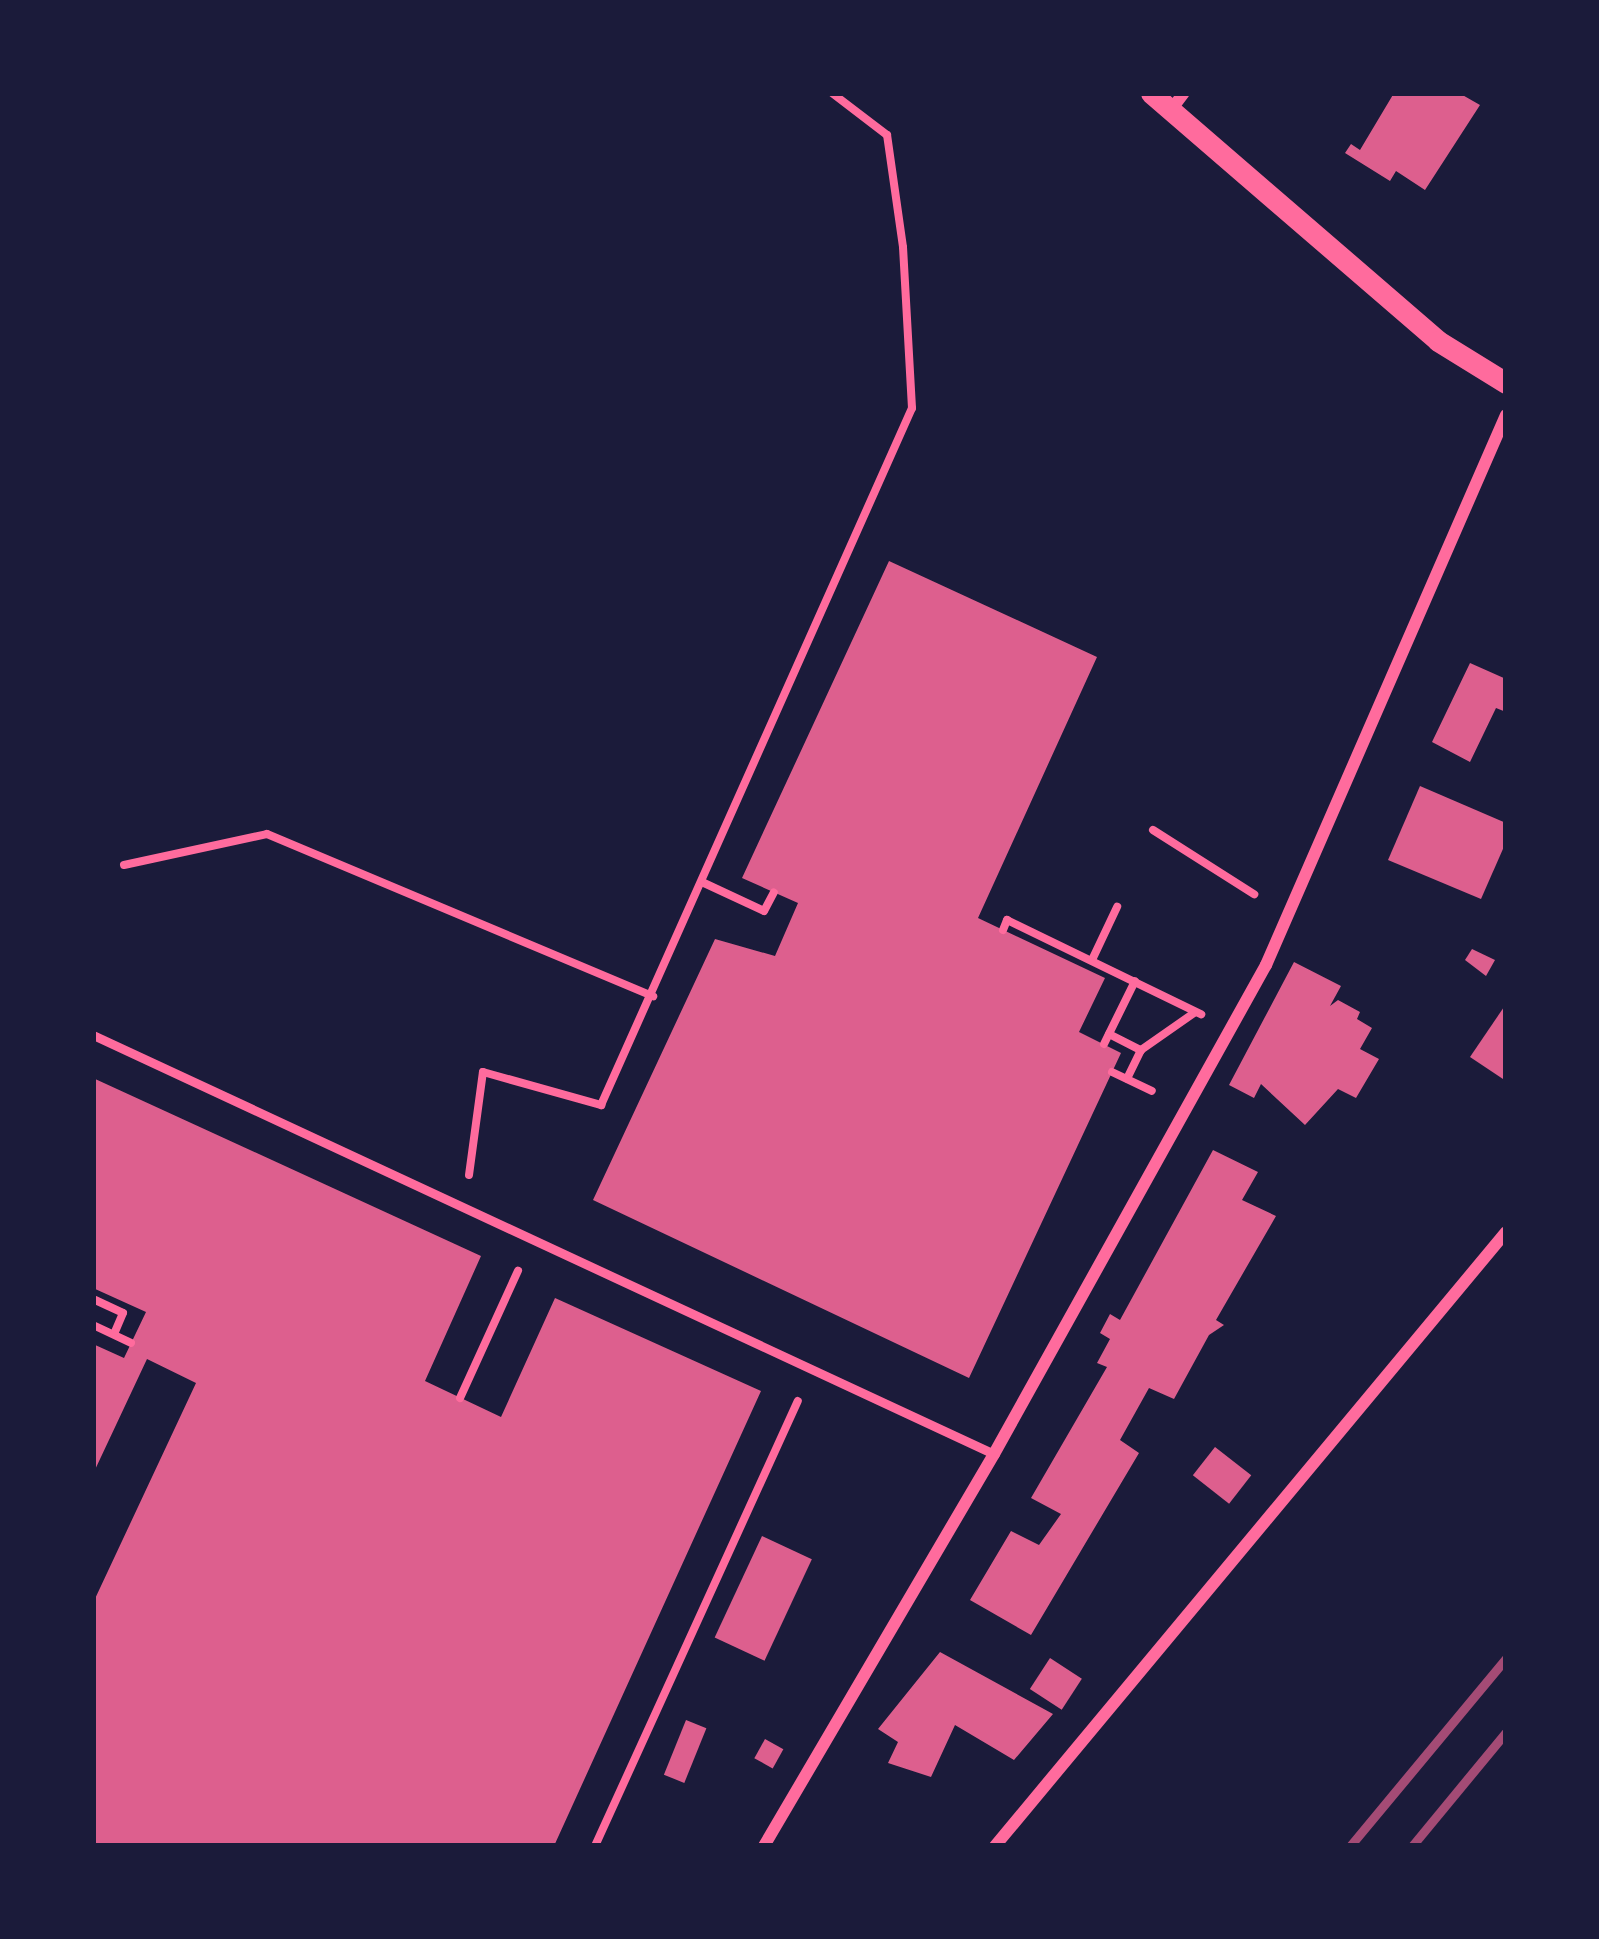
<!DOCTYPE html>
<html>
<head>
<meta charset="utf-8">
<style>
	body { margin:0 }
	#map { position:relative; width:1599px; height:1939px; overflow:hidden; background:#1b1b3a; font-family:Karla,sans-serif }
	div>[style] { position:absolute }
	.building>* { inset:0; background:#dd5f8e; transform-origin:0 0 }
	.path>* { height:8px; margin:-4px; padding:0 4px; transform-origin:4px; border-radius:4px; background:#ff6b9d }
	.service>* { height:9px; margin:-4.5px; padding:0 4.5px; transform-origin:4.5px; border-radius:4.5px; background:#ff6b9d }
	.minor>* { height:12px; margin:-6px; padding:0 6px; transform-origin:6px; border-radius:6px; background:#ff6b9d }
	.tertiary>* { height:21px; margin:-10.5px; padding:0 10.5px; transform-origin:10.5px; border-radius:10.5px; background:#ff6b9d }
	.rail>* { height:9px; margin:-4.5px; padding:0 4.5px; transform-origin:4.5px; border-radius:4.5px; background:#a44b75 }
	span { translate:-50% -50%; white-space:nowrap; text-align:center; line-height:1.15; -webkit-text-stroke:9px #1b1b3a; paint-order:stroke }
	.frame { position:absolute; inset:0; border:96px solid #1b1b3a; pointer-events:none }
</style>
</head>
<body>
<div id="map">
	<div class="building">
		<div style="clip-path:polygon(1394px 93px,1459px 93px,1480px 105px,1425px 190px,1396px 171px,1390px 181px,1345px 153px,1351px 144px,1360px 150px)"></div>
		<div style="clip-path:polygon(889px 561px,1097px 657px,978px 918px,1105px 978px,1079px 1032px,1121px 1053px,969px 1378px,593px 1200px,715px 939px,775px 956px,798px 903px,742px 878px)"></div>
		<div style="clip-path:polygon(1470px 663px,1506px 679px,1506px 712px,1496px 708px,1470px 762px,1432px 742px)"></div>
		<div style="clip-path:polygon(1420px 786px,1506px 823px,1506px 842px,1481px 899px,1388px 860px)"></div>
		<div style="clip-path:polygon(1472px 949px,1495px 960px,1486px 976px,1465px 960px)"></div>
		<div style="clip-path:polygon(1294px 962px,1341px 986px,1330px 1006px,1338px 1000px,1360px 1012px,1357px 1019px,1372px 1028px,1360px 1049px,1379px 1059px,1356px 1098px,1338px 1089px,1305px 1125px,1261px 1084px,1254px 1098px,1229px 1085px)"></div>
		<div style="clip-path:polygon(1506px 1004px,1506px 1081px,1470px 1057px)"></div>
		<div style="clip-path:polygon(93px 1078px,481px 1256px,425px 1381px,501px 1417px,555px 1298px,761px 1391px,554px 1846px,93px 1846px,93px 1603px,196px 1383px,147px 1359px,93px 1474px,93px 1344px,124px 1358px,146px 1312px,93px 1288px)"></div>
		<div style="clip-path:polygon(1213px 1150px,1258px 1172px,1242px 1200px,1276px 1216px,1216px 1320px,1224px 1325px,1209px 1335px,1174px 1399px,1149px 1388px,1120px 1440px,1139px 1453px,1031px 1635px,970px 1600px,1011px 1531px,1039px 1545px,1061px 1514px,1031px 1498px,1107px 1367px,1097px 1363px,1110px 1339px,1100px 1333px,1110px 1314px,1120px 1320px)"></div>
		<div style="left:1215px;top:1447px;width:46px;height:36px;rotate:38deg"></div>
		<div style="left:762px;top:1536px;width:55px;height:112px;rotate:25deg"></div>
		<div style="clip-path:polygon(940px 1652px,1053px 1714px,1014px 1760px,955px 1725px,931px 1777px,888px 1763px,898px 1742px,878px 1729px)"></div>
		<div style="left:1050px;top:1658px;width:38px;height:37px;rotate:33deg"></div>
		<div style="left:686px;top:1720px;width:22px;height:59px;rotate:22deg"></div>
		<div style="left:765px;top:1739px;width:21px;height:22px;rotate:29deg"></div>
	</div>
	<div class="path">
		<div style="left:1153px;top:830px;width:120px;rotate:32.4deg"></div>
		<div style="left:124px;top:865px;width:146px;rotate:-12.2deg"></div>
		<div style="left:267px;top:834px;width:419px;rotate:22.8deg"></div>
		<div style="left:704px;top:883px;width:66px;rotate:25deg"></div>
		<div style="left:764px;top:911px;width:21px;rotate:-62deg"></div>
		<div style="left:1003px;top:930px;width:11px;rotate:-68deg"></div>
		<div style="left:1007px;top:920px;width:216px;rotate:25.9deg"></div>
		<div style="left:1092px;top:960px;width:59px;rotate:-64.7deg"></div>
		<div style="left:1109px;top:1034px;width:36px;rotate:27deg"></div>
		<div style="left:1141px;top:1050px;width:32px;rotate:116deg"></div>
		<div style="left:1104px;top:1044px;width:70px;rotate:-63.8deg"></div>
		<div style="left:1141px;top:1050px;width:65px;rotate:-34.9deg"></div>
		<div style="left:1112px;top:1072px;width:44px;rotate:25.4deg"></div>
		<div style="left:469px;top:1175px;width:104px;rotate:-82.3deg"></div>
		<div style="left:483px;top:1072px;width:123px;rotate:15.6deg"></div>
		<div style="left:601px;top:1105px;width:763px;rotate:-65.95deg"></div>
		<div style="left:912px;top:408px;width:161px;rotate:-93.2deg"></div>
		<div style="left:903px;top:247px;width:113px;rotate:-98.1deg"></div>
		<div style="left:887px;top:135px;width:69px;rotate:-142.6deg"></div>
		<div style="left:93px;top:1299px;width:33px;rotate:25deg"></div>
		<div style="left:123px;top:1313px;width:23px;rotate:113deg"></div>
		<div style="left:93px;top:1325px;width:42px;rotate:25.3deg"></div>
		<div style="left:460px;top:1398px;width:140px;rotate:-65.5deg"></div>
		<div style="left:595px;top:1846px;width:489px;rotate:-65.5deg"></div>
	</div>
	<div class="service">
		<div style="left:93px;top:1035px;width:994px;rotate:24.94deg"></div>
	</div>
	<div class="minor">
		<div style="left:1171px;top:110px;width:21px;rotate:-53deg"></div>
		<div style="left:764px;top:1846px;width:454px;rotate:-59.6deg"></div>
		<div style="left:994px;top:1454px;width:560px;rotate:-60.92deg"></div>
		<div style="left:1266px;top:965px;width:600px;rotate:-66.43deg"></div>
		<div style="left:995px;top:1846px;width:799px;rotate:-50.23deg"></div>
	</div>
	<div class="tertiary">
		<div style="left:1151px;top:93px;width:379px;rotate:40.8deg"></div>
		<div style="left:1438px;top:341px;width:80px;rotate:31.7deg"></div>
	</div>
	<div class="rail">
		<div style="left:1350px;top:1846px;width:244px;rotate:-50.3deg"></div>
		<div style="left:1412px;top:1846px;width:148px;rotate:-50.5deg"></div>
	</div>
	<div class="frame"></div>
</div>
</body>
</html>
